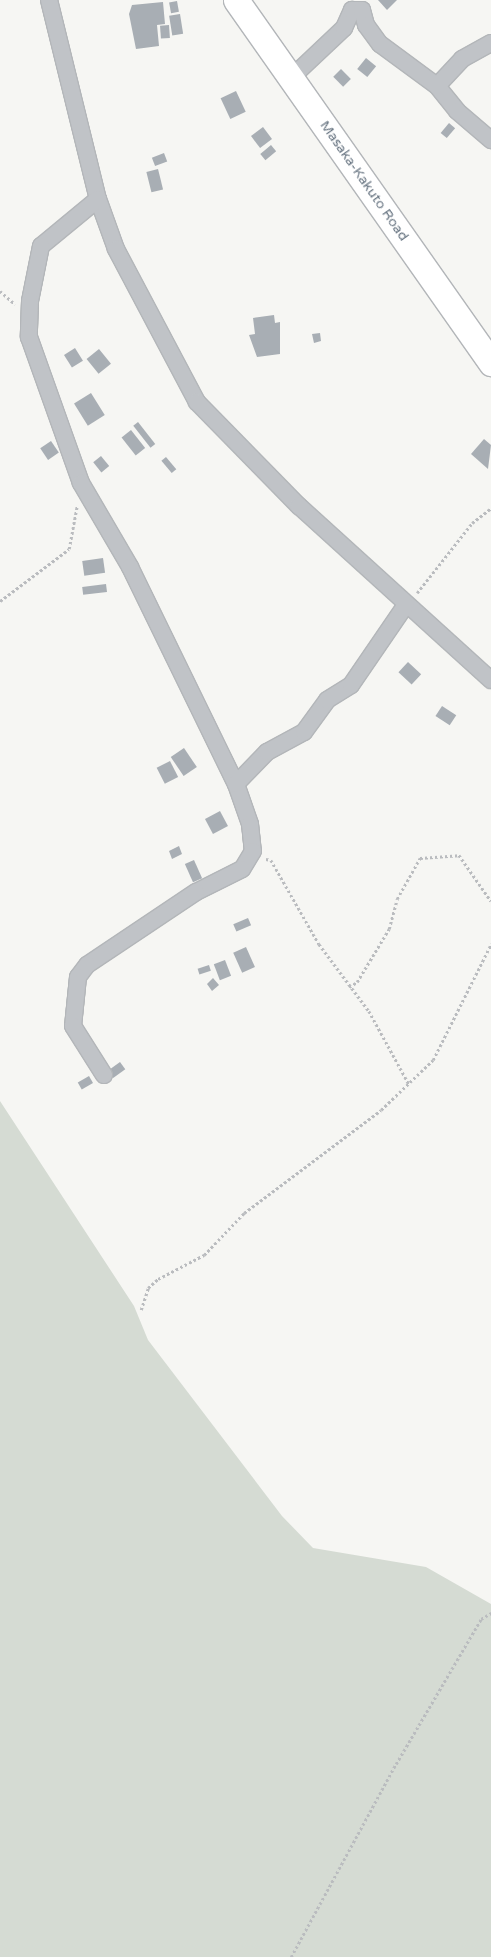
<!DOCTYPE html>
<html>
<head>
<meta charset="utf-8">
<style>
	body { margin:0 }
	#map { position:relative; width:491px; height:1957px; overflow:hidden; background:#f6f6f3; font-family:"Varela Round",sans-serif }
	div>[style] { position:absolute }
	.green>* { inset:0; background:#d5dbd3 }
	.building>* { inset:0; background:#a8aeb4; transform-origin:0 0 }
	.path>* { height:2.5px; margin-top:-1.25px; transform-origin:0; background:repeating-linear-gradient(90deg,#babcbf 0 2.5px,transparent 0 5px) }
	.roads { filter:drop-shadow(1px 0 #b3b6b9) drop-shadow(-1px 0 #b3b6b9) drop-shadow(0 1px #b3b6b9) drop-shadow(0 -1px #b3b6b9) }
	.minor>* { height:16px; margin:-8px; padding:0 8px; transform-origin:8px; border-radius:8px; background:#c0c3c7 }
	.highway>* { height:25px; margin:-12.5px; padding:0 12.5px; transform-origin:12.5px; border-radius:12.5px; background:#fff }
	span { translate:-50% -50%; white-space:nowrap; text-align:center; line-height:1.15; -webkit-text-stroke:5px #fff; paint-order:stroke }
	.street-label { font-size:14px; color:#687582 }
</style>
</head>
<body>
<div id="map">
	<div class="green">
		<div style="clip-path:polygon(0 1101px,134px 1306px,148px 1340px,282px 1516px,313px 1548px,426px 1567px,491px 1604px,491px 1957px,0 1957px)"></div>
	</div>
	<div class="building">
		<div style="clip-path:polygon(378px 0,397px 0,387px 10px)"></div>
		<div style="left:177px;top:1px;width:11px;height:8px;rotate:80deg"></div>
		<div style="clip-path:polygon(163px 2px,165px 24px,157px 25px,159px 46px,136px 49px,129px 14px,132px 5px)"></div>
		<div style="left:180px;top:14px;width:20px;height:11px;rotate:81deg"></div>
		<div style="left:169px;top:25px;width:13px;height:9px;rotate:86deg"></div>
		<div style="left:366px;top:58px;width:13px;height:14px;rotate:39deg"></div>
		<div style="left:341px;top:69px;width:14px;height:11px;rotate:45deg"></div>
		<div style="left:236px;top:91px;width:23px;height:17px;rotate:65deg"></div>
		<div style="left:449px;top:123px;width:8px;height:13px;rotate:40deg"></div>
		<div style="left:263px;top:127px;width:15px;height:15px;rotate:53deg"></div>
		<div style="left:271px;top:145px;width:8px;height:14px;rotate:50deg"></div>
		<div style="left:164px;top:153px;width:9px;height:13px;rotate:69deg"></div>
		<div style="left:158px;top:169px;width:21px;height:12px;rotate:76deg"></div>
		<div style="clip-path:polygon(274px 315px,275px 323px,280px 322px,280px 354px,257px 357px,249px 335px,255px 334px,253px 318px)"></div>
		<div style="clip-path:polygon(320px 333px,321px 341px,314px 343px,312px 334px)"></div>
		<div style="left:75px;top:348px;width:15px;height:13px;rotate:58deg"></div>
		<div style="left:99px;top:349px;width:19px;height:16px;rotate:51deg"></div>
		<div style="left:91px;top:393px;width:26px;height:20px;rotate:58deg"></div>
		<div style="left:138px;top:422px;width:28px;height:6px;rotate:52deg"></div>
		<div style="left:131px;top:430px;width:23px;height:12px;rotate:52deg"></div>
		<div style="clip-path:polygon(484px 439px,491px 445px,488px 469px,471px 454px)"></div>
		<div style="left:51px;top:441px;width:14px;height:13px;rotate:56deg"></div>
		<div style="left:101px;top:456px;width:13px;height:10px;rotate:51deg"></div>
		<div style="left:166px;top:457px;width:16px;height:6px;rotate:50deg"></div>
		<div style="left:103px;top:558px;width:15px;height:21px;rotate:82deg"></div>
		<div style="left:106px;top:584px;width:8px;height:24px;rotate:83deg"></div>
		<div style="left:408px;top:662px;width:18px;height:14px;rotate:43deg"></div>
		<div style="left:442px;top:706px;width:17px;height:12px;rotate:33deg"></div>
		<div style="left:184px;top:748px;width:23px;height:16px;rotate:56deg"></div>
		<div style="left:170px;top:761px;width:18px;height:15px;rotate:63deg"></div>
		<div style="left:220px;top:811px;width:17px;height:17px;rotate:62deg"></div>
		<div style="clip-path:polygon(179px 846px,182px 854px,172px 859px,169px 851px)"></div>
		<div style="left:194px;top:860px;width:20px;height:10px;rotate:66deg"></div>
		<div style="left:248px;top:918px;width:8px;height:16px;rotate:67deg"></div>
		<div style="left:246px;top:947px;width:22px;height:14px;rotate:66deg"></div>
		<div style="left:225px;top:960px;width:17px;height:12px;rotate:69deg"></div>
		<div style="left:209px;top:965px;width:6px;height:12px;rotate:72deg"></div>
		<div style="clip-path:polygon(213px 978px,219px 985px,212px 991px,207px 984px)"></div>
		<div style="left:120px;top:1062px;width:9px;height:15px;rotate:54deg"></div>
		<div style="left:89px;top:1076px;width:8px;height:13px;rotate:60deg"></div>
	</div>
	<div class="path">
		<div style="left:0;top:291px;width:20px;rotate:41deg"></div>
		<div style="left:417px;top:593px;width:89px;rotate:-51.8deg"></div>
		<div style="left:472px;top:523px;width:24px;rotate:-38deg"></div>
		<div style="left:0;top:601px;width:86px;rotate:-37deg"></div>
		<div style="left:69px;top:549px;width:44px;rotate:-79.5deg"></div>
		<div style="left:266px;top:859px;width:5px;rotate:11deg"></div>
		<div style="left:271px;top:860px;width:97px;rotate:60.3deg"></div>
		<div style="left:319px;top:944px;width:84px;rotate:53.3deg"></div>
		<div style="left:369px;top:1011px;width:83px;rotate:61.3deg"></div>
		<div style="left:349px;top:987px;width:9px;rotate:-32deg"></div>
		<div style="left:357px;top:982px;width:62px;rotate:-58.9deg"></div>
		<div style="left:389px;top:929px;width:31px;rotate:-75deg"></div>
		<div style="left:397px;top:899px;width:47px;rotate:-60.7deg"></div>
		<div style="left:420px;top:858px;width:39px;rotate:-4deg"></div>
		<div style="left:459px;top:855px;width:56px;rotate:55.2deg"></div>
		<div style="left:141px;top:1310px;width:23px;rotate:-72deg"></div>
		<div style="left:148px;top:1288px;width:13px;rotate:-42deg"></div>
		<div style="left:158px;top:1279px;width:52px;rotate:-27.6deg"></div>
		<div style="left:204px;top:1255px;width:58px;rotate:-46.4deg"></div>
		<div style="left:244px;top:1213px;width:171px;rotate:-36.9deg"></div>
		<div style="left:381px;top:1110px;width:72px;rotate:-43.9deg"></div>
		<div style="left:433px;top:1060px;width:130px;rotate:-63.4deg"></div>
		<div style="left:291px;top:1957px;width:220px;rotate:-61.5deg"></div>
		<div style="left:396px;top:1764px;width:168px;rotate:-59.6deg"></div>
		<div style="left:481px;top:1619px;width:12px;rotate:-31deg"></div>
	</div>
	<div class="roads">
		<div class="minor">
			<div style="left:49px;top:0;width:205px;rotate:76.2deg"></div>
			<div style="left:98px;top:199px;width:53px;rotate:70.2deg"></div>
			<div style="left:116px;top:249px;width:173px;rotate:62.1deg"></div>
			<div style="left:197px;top:402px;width:146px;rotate:45.6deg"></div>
			<div style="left:299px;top:506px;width:259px;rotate:42.2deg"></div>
			<div style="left:291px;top:78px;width:73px;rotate:-43.3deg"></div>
			<div style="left:344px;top:28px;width:20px;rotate:-66deg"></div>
			<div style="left:352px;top:10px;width:10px"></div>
			<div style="left:362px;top:10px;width:16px;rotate:75deg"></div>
			<div style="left:366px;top:25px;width:24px;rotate:54deg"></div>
			<div style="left:380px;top:44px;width:71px;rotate:36.4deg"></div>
			<div style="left:437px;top:86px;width:32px;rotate:51deg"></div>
			<div style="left:457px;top:111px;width:45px;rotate:40.5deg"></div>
			<div style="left:437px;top:86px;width:37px;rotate:-47deg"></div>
			<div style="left:462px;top:59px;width:33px;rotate:-29deg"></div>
			<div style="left:98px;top:199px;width:74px;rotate:140.5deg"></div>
			<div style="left:41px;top:246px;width:56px;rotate:101.3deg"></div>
			<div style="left:30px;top:301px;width:36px;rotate:92deg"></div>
			<div style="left:29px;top:337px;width:155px;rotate:70.4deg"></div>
			<div style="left:81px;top:483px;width:97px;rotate:59.7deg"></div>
			<div style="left:130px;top:567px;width:242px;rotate:64deg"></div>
			<div style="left:236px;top:784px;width:42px;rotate:70.7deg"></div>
			<div style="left:250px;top:824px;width:27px;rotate:84deg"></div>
			<div style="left:253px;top:851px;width:21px;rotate:121deg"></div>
			<div style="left:242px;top:869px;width:51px;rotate:153.4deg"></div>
			<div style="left:196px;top:892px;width:131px;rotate:146.2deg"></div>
			<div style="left:87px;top:965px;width:15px;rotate:127deg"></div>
			<div style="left:78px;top:977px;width:49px;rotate:95.8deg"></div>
			<div style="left:73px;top:1026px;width:58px;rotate:57.7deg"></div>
			<div style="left:236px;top:784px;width:45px;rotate:-45.9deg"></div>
			<div style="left:267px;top:752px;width:42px;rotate:-28.4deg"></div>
			<div style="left:304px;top:732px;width:39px;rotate:-54deg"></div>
			<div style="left:327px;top:700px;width:28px;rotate:-32deg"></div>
			<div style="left:351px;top:685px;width:96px;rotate:-55.6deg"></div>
		</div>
		<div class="highway">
			<div style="left:236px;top:0;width:444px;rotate:54.9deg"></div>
		</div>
	</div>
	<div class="street-label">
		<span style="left:364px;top:181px;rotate:55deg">Masaka-Kakuto Road</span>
	</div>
</div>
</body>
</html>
